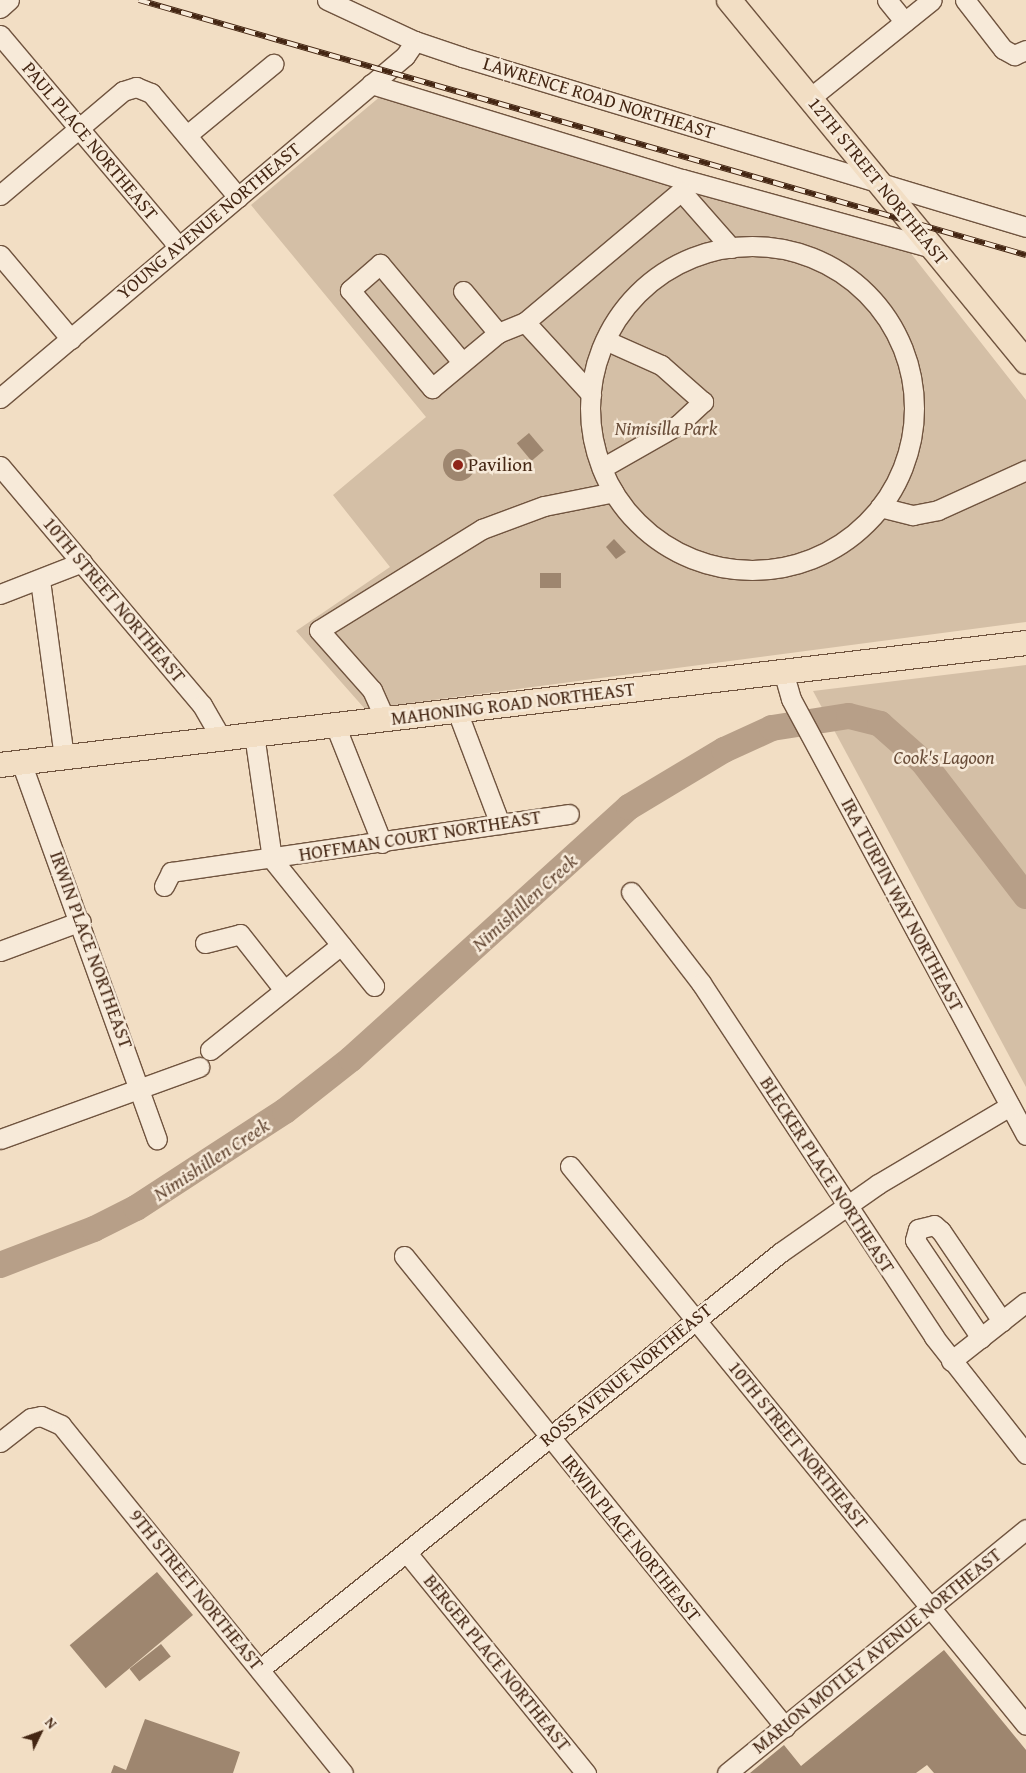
<!DOCTYPE html>
<html>
<head>
<meta charset="utf-8">
<style>
	body { margin:0 }
	#map { position:relative; width:1026px; height:1773px; overflow:hidden; background:#f2dec4; font-family:"Gentium Book Plus",serif }
	div>[style] { position:absolute }
	.green>* { inset:0; background:#d4bfa6 }
	.river>* { height:26px; margin:-13px; padding:0 13px; transform-origin:13px; border-radius:13px; background:#b79f88 }
	.building>* { inset:0; background:#9e866f; transform-origin:0 0 }
	.round { border-radius:50% }
	.roads { filter:drop-shadow(1px 0 #70543f) drop-shadow(-1px 0 #70543f) drop-shadow(0 1px #70543f) drop-shadow(0 -1px #70543f) }
	.minor>* { height:19px; margin:-9.5px; padding:0 9.5px; transform-origin:9.5px; border-radius:9.5px; background:#f7ead9 }
	.minor>.ring { margin:-9.5px; padding:0; box-sizing:content-box; background:none; border:19px solid #f7ead9; border-radius:50% }
	.major>* { height:24px; margin:-12px; padding:0 12px; transform-origin:12px; border-radius:12px; background:#f2dec4 }
	.rail>* { height:5.5px; margin-top:-2.75px; transform-origin:0; background:repeating-linear-gradient(90deg,#f7ead9 0 11px,#442613 0 22px); box-sizing:border-box; border-block:1px solid #442613 }
	.dots>* { width:14px; height:14px; translate:-50% -50%; box-sizing:border-box; border:2px solid #f7ead9; border-radius:50% }
	span { translate:-50% -50%; white-space:nowrap; text-align:center; line-height:1.15; -webkit-text-stroke:5px #f7ead9; paint-order:stroke }
	.street-label { font-size:19px; color:#442613 }
	.park-label { font-size:19px; color:#684c38; font-style:italic }
	.poi-label { font-size:19px; color:#442613 }
	.left { translate:0 -50%; text-align:left }
	.water-label { font-size:20px; color:#664a36; font-style:italic }
	.north { position:absolute; left:15px; top:1708px; width:50px; height:50px; -webkit-text-stroke:4px #f7ead9; paint-order:stroke; rotate:48deg; font-size:14px; font-weight:700; line-height:20px; text-align:center; color:#442613 }
	.north::after { content:''; display:block; margin:auto; width:18px; height:22px; background:#442613; clip-path:polygon(50% 0,100% 100%,50% 72%,0 100%) }
</style>
</head>
<body>
<div id="map">
	<div class="green">
		<div style="clip-path:polygon(382px 95px,909px 251px,1026px 400px,1026px 622px,365px 709px,296px 631px,390px 567px,333px 495px,426px 417px,251px 205px)"></div>
		<div style="clip-path:polygon(1026px 665px,1026px 1087px,813px 691px)"></div>
	</div>
	<div class="river">
		<div style="left:0;top:1265px;width:101px;rotate:-21deg"></div>
		<div style="left:94px;top:1229px;width:47px;rotate:-26.6deg"></div>
		<div style="left:136px;top:1208px;width:178px;rotate:-33.1deg"></div>
		<div style="left:285px;top:1111px;width:84px;rotate:-38.2deg"></div>
		<div style="left:351px;top:1059px;width:375px;rotate:-42.2deg"></div>
		<div style="left:629px;top:807px;width:111px;rotate:-31deg"></div>
		<div style="left:724px;top:750px;width:53px;rotate:-24.6deg"></div>
		<div style="left:772px;top:728px;width:78px;rotate:-8.9deg"></div>
		<div style="left:849px;top:716px;width:32px;rotate:14deg"></div>
		<div style="left:880px;top:724px;width:57px;rotate:41.5deg"></div>
		<div style="left:923px;top:762px;width:169px;rotate:52.5deg"></div>
	</div>
	<div class="building">
		<div style="left:529px;top:433px;width:23px;height:16px;rotate:50deg"></div>
		<div class="round" style="left:443px;top:449px;width:32px;height:32px"></div>
		<div style="clip-path:polygon(614px 539px,626px 552px,616px 559px,606px 547px)"></div>
		<div style="left:561px;top:573px;width:15px;height:21px;rotate:90deg"></div>
		<div style="left:157px;top:1572px;width:56px;height:114px;rotate:50deg"></div>
		<div style="left:161px;top:1644px;width:16px;height:40px;rotate:52deg"></div>
		<div style="clip-path:polygon(944px 1650px,1026px 1750px,1026px 1773px,934px 1773px,927px 1765px,916px 1773px,750px 1773px,784px 1745px,801px 1766px)"></div>
		<div style="clip-path:polygon(145px 1719px,240px 1752px,233px 1773px,111px 1773px,114px 1765px,126px 1770px)"></div>
	</div>
	<div class="roads">
		<div class="minor">
			<div style="left:327px;top:0;width:97px;rotate:25deg"></div>
			<div style="left:415px;top:41px;width:50px;rotate:18.8deg"></div>
			<div style="left:462px;top:57px;width:589px;rotate:16.77deg"></div>
			<div style="left:887px;top:0;width:28px;rotate:51deg"></div>
			<div style="left:965px;top:0;width:62px;rotate:52.2deg"></div>
			<div style="left:1003px;top:49px;width:13px;rotate:29deg"></div>
			<div style="left:1014px;top:55px;width:13px;rotate:-23deg"></div>
			<div style="left:0;top:8px;width:12px;rotate:-42deg"></div>
			<div style="left:0;top:35px;width:277px;rotate:49.8deg"></div>
			<div style="left:371px;top:84px;width:325px;rotate:17deg"></div>
			<div style="left:682px;top:179px;width:259px;rotate:15.4deg"></div>
			<div style="left:810px;top:98px;width:156px;rotate:-38.8deg"></div>
			<div style="left:187px;top:135px;width:112px;rotate:-39.5deg"></div>
			<div style="left:0;top:195px;width:161px;rotate:-40.2deg"></div>
			<div style="left:123px;top:91px;width:14px;rotate:-17deg"></div>
			<div style="left:136px;top:87px;width:16px;rotate:22deg"></div>
			<div style="left:151px;top:93px;width:136px;rotate:50.1deg"></div>
			<div class="ring" style="left:590px;top:246px;width:305px;height:305px"></div>
			<div style="left:0;top:255px;width:110px;rotate:49.8deg"></div>
			<div style="left:463px;top:291px;width:55px;rotate:50.2deg"></div>
			<div style="left:525px;top:322px;width:98px;rotate:47.5deg"></div>
			<div style="left:462px;top:362px;width:128px;rotate:-129.9deg"></div>
			<div style="left:380px;top:264px;width:40px;rotate:139deg"></div>
			<div style="left:350px;top:290px;width:128px;rotate:50.1deg"></div>
			<div style="left:432px;top:388px;width:86px;rotate:-39.8deg"></div>
			<div style="left:498px;top:333px;width:29px;rotate:-22deg"></div>
			<div style="left:525px;top:322px;width:204px;rotate:-40deg"></div>
			<div style="left:681px;top:191px;width:76px;rotate:48.7deg"></div>
			<div style="left:0;top:398px;width:530px;rotate:-40.18deg"></div>
			<div style="left:405px;top:56px;width:18px;rotate:-56deg"></div>
			<div style="left:0;top:466px;width:313px;rotate:49.8deg"></div>
			<div style="left:202px;top:705px;width:38px;rotate:60deg"></div>
			<div style="left:602px;top:468px;width:89px;rotate:-29.7deg"></div>
			<div style="left:679px;top:424px;width:33px;rotate:-43deg"></div>
			<div style="left:703px;top:402px;width:56px;rotate:-138.6deg"></div>
			<div style="left:661px;top:365px;width:61px;rotate:-155.9deg"></div>
			<div style="left:880px;top:507px;width:34px;rotate:14deg"></div>
			<div style="left:913px;top:515px;width:25px;rotate:-11deg"></div>
			<div style="left:938px;top:510px;width:97px;rotate:-24.4deg"></div>
			<div style="left:40px;top:580px;width:179px;rotate:82.3deg"></div>
			<div style="left:0;top:594px;width:88px;rotate:-21.3deg"></div>
			<div style="left:783px;top:671px;width:29px;rotate:74deg"></div>
			<div style="left:791px;top:699px;width:495px;rotate:61.7deg"></div>
			<div style="left:457px;top:711px;width:121px;rotate:69.2deg"></div>
			<div style="left:385px;top:719px;width:32px;rotate:-114deg"></div>
			<div style="left:372px;top:690px;width:80px;rotate:-131.5deg"></div>
			<div style="left:319px;top:630px;width:192px;rotate:-31.8deg"></div>
			<div style="left:482px;top:529px;width:66px;rotate:-20.4deg"></div>
			<div style="left:544px;top:506px;width:71px;rotate:-11.3deg"></div>
			<div style="left:335px;top:725px;width:127px;rotate:68.3deg"></div>
			<div style="left:254px;top:734px;width:126px;rotate:81.8deg"></div>
			<div style="left:272px;top:859px;width:163px;rotate:51.2deg"></div>
			<div style="left:21px;top:762px;width:401px;rotate:70.2deg"></div>
			<div style="left:164px;top:886px;width:16px;rotate:-63deg"></div>
			<div style="left:171px;top:872px;width:402px;rotate:-8.3deg"></div>
			<div style="left:631px;top:892px;width:115px;rotate:52.4deg"></div>
			<div style="left:701px;top:983px;width:424px;rotate:56.6deg"></div>
			<div style="left:934px;top:1337px;width:149px;rotate:51.8deg"></div>
			<div style="left:205px;top:943px;width:36px;rotate:-14deg"></div>
			<div style="left:240px;top:934px;width:71px;rotate:51.8deg"></div>
			<div style="left:0;top:951px;width:86px;rotate:-20.3deg"></div>
			<div style="left:210px;top:1050px;width:168px;rotate:-38.7deg"></div>
			<div style="left:0;top:1139px;width:212px;rotate:-19.9deg"></div>
			<div style="left:570px;top:1166px;width:721px;rotate:50.79deg"></div>
			<div style="left:404px;top:1256px;width:606px;rotate:51.03deg"></div>
			<div style="left:981px;top:1338px;width:118px;rotate:-124deg"></div>
			<div style="left:915px;top:1240px;width:11px;rotate:-75deg"></div>
			<div style="left:918px;top:1229px;width:16px;rotate:-14deg"></div>
			<div style="left:934px;top:1225px;width:9px;rotate:41deg"></div>
			<div style="left:941px;top:1231px;width:109px;rotate:55.9deg"></div>
			<div style="left:951px;top:1361px;width:95px;rotate:-38.2deg"></div>
			<div style="left:0;top:1442px;width:39px;rotate:-38deg"></div>
			<div style="left:31px;top:1418px;width:10px;rotate:-11deg"></div>
			<div style="left:41px;top:1416px;width:22px;rotate:24deg"></div>
			<div style="left:61px;top:1425px;width:448px;rotate:51deg"></div>
			<div style="left:407px;top:1553px;width:284px;rotate:50.9deg"></div>
			<div style="left:260px;top:1669px;width:667px;rotate:-38.67deg"></div>
			<div style="left:781px;top:1252px;width:118px;rotate:-35deg"></div>
			<div style="left:878px;top:1184px;width:153px;rotate:-30.6deg"></div>
			<div style="left:727px;top:1773px;width:386px;rotate:-39.2deg"></div>
		</div>
		<div class="major">
			<div style="left:729px;top:0;width:468px;rotate:50.6deg"></div>
			<div style="left:0;top:765px;width:1033px;rotate:-6.78deg"></div>
		</div>
	</div>
	<div class="rail">
		<div style="left:139px;top:0;width:923px;rotate:16.04deg"></div>
	</div>
	<div class="dots">
		<div style="left:458px;top:465px;background:#8f2418"></div>
	</div>
	<div class="street-label">
		<span style="left:599px;top:98px;rotate:17deg">LAWRENCE ROAD NORTHEAST</span>
		<span style="left:90px;top:141px;rotate:50deg">PAUL PLACE NORTHEAST</span>
		<span style="left:878px;top:181px;rotate:51deg">12TH STREET NORTHEAST</span>
		<span style="left:209px;top:221px;rotate:-40deg">YOUNG AVENUE NORTHEAST</span>
		<span style="left:114px;top:600px;rotate:50deg">10TH STREET NORTHEAST</span>
		<span style="left:513px;top:704px;rotate:-7deg">MAHONING ROAD NORTHEAST</span>
		<span style="left:420px;top:836px;rotate:-9deg">HOFFMAN COURT NORTHEAST</span>
		<span style="left:902px;top:905px;rotate:62deg">IRA TURPIN WAY NORTHEAST</span>
		<span style="left:91px;top:950px;rotate:70deg">IRWIN PLACE NORTHEAST</span>
		<span style="left:827px;top:1175px;rotate:57deg">BLECKER PLACE NORTHEAST</span>
		<span style="left:626px;top:1375px;rotate:-39deg">ROSS AVENUE NORTHEAST</span>
		<span style="left:798px;top:1445px;rotate:51deg">10TH STREET NORTHEAST</span>
		<span style="left:631px;top:1538px;rotate:51deg">IRWIN PLACE NORTHEAST</span>
		<span style="left:196px;top:1590px;rotate:51deg">9TH STREET NORTHEAST</span>
		<span style="left:877px;top:1651px;rotate:-39deg">MARION MOTLEY AVENUE NORTHEAST</span>
		<span style="left:497px;top:1663px;rotate:51deg">BERGER PLACE NORTHEAST</span>
	</div>
	<div class="park-label">
		<span style="left:666px;top:429px">Nimisilla Park</span>
		<span style="left:944px;top:758px">Cook's Lagoon</span>
	</div>
	<div class="poi-label">
		<span class="left" style="left:468px;top:465px">Pavilion</span>
	</div>
	<div class="water-label">
		<span style="left:524px;top:902px;rotate:-42deg">Nimishillen Creek</span>
		<span style="left:211px;top:1159px;rotate:-33deg">Nimishillen Creek</span>
	</div>
	<div class="north">N</div>
</div>
</body>
</html>
